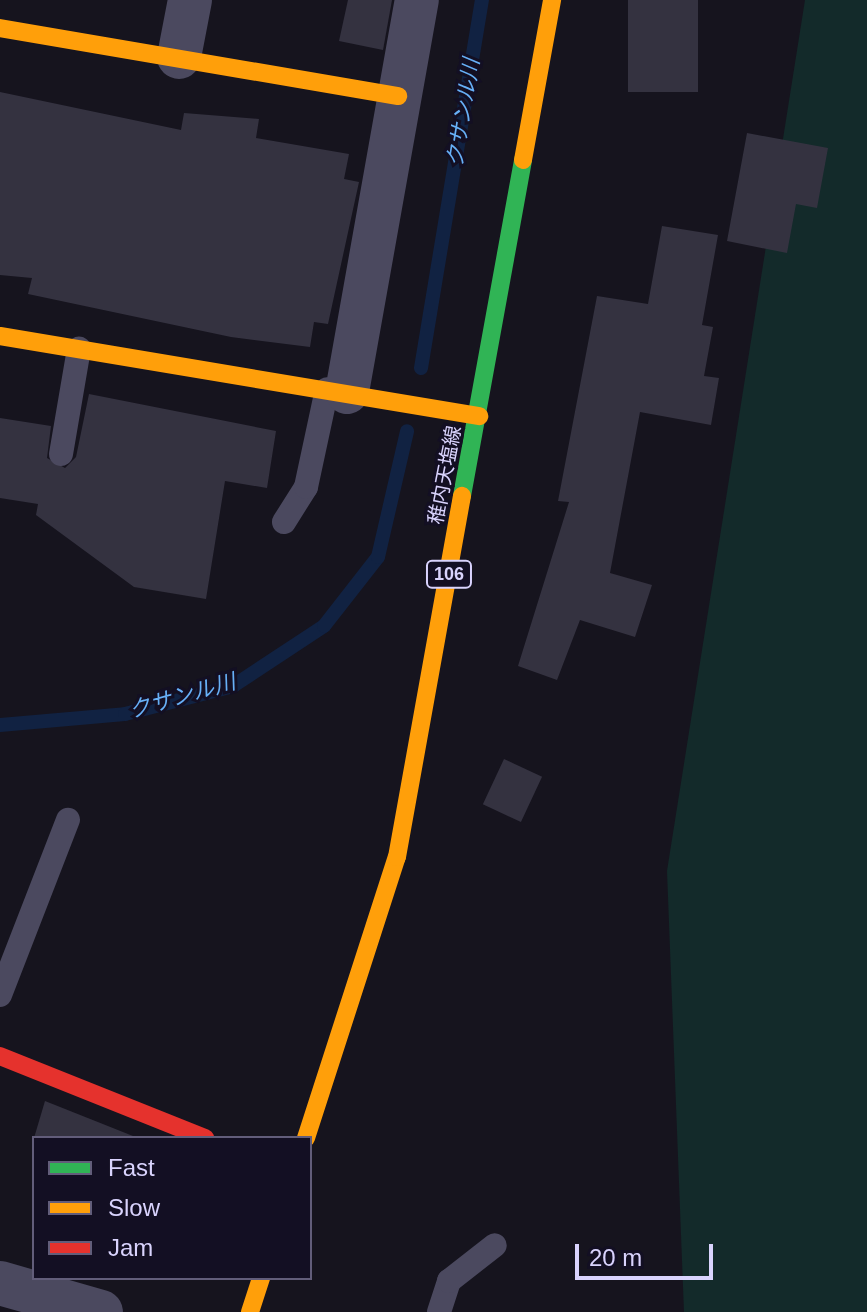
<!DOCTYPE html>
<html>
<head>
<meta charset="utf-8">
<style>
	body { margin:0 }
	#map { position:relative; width:867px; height:1312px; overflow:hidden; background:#16141e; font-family:Arial,"Noto Sans JP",sans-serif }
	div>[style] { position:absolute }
	.green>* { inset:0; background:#132a2a }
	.stream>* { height:14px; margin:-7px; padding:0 7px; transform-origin:7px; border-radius:7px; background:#112242 }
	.building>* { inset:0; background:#343240; transform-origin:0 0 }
	.lane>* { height:24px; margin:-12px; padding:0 12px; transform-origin:12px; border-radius:12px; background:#4b495f }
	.street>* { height:44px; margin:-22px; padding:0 22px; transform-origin:22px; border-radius:22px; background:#4b495f }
	.fast>* { height:18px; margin:-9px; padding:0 9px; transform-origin:9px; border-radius:9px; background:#30b455 }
	.slow>* { height:18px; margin:-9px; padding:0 9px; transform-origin:9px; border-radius:9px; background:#ff9f0a }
	.jam>* { height:18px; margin:-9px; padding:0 9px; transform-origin:9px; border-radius:9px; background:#e5322d }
	span { translate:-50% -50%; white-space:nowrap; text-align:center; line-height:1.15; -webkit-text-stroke:6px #130f23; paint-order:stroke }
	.shield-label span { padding:2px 6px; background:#130f23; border:2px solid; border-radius:6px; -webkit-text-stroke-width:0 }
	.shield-label { font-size:18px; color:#d9d3fd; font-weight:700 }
	.street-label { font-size:20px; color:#d9d3fd }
	.water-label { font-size:22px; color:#67b0f7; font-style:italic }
	.legend { position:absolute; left:32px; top:1136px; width:280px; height:144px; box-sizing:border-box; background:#130f23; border:2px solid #625d7a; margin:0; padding:10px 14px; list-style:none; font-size:24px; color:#d9d3fd }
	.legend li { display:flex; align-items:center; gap:16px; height:40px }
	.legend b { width:40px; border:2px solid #625d7a }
	.scale { position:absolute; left:575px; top:1244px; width:138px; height:36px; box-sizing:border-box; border:4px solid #d9d3fd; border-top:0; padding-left:10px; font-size:24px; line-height:28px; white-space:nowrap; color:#d9d3fd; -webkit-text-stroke:6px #130f23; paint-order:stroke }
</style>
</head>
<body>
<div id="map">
	<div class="green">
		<div style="clip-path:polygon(805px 0,867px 0,867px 1312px,684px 1312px,667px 871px)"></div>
	</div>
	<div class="stream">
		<div style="left:421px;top:368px;width:373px;rotate:-80.6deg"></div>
		<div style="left:0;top:725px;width:125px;rotate:-5deg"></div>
		<div style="left:125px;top:714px;width:112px;rotate:-14.5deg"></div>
		<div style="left:233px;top:686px;width:109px;rotate:-33.4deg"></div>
		<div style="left:324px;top:626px;width:88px;rotate:-52deg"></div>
		<div style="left:378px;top:557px;width:129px;rotate:-77deg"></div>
	</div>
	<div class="building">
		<div style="clip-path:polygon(348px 0,392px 0,383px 50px,339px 41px)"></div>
		<div style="left:628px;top:0;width:70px;height:92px"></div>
		<div style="clip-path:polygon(0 92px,181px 130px,184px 113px,259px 119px,256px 138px,349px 154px,344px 179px,359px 182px,328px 324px,314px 322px,310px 347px,231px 337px,28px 294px,32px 278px,0 275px)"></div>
		<div style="clip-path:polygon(747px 133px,828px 148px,817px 208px,796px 204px,787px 253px,727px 241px)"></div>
		<div style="clip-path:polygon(662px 226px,718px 235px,702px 325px,713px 327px,704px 376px,719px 378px,711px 425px,640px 412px,610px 573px,652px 585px,635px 637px,580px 620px,557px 680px,518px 666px,569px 502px,558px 501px,597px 296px,648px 304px)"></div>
		<div style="clip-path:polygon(89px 394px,276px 431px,267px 488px,225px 481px,206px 599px,134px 587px,36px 515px,38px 504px,0 498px,0 418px,51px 426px,47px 458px,65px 468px,76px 457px)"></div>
		<div style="left:504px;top:759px;width:42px;height:50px;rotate:25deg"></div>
		<div style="clip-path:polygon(45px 1101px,138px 1138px,34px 1138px)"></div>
	</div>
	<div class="lane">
		<div style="left:61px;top:454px;width:107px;rotate:-80.3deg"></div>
		<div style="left:284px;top:522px;width:41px;rotate:-57.8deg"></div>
		<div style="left:306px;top:487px;width:100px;rotate:-77.9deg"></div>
		<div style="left:0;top:995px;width:188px;rotate:-68.8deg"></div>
		<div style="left:439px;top:1312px;width:33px;rotate:-72deg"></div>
		<div style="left:449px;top:1281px;width:58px;rotate:-38deg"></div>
	</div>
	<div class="street">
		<div style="left:179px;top:57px;width:58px;rotate:-79.1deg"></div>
		<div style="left:347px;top:392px;width:398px;rotate:-79.9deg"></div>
		<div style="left:0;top:1283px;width:105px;rotate:16deg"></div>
	</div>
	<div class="fast">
		<div style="left:462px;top:496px;width:341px;rotate:-79.7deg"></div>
	</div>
	<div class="slow">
		<div style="left:0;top:28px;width:404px;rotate:9.7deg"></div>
		<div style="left:523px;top:160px;width:163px;rotate:-79.7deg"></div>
		<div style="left:0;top:336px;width:486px;rotate:9.5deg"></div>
		<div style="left:306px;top:1138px;width:295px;rotate:-72.1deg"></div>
		<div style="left:397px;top:857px;width:367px;rotate:-79.8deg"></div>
		<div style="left:250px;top:1312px;width:36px;rotate:-72deg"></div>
	</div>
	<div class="jam">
		<div style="left:0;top:1056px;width:221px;rotate:21.8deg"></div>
	</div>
	<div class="shield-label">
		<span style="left:449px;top:574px">106</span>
	</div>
	<div class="street-label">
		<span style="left:445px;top:475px;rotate:-79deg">稚内天塩線</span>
	</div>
	<div class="water-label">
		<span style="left:463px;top:113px;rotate:-81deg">クサンル川</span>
		<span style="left:182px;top:696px;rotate:-16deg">クサンル川</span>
	</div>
	<ul class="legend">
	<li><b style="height:10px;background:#30b455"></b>Fast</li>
	<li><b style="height:10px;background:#ff9f0a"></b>Slow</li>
	<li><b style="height:10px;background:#e5322d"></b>Jam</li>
	</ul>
	<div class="scale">20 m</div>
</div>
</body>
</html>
